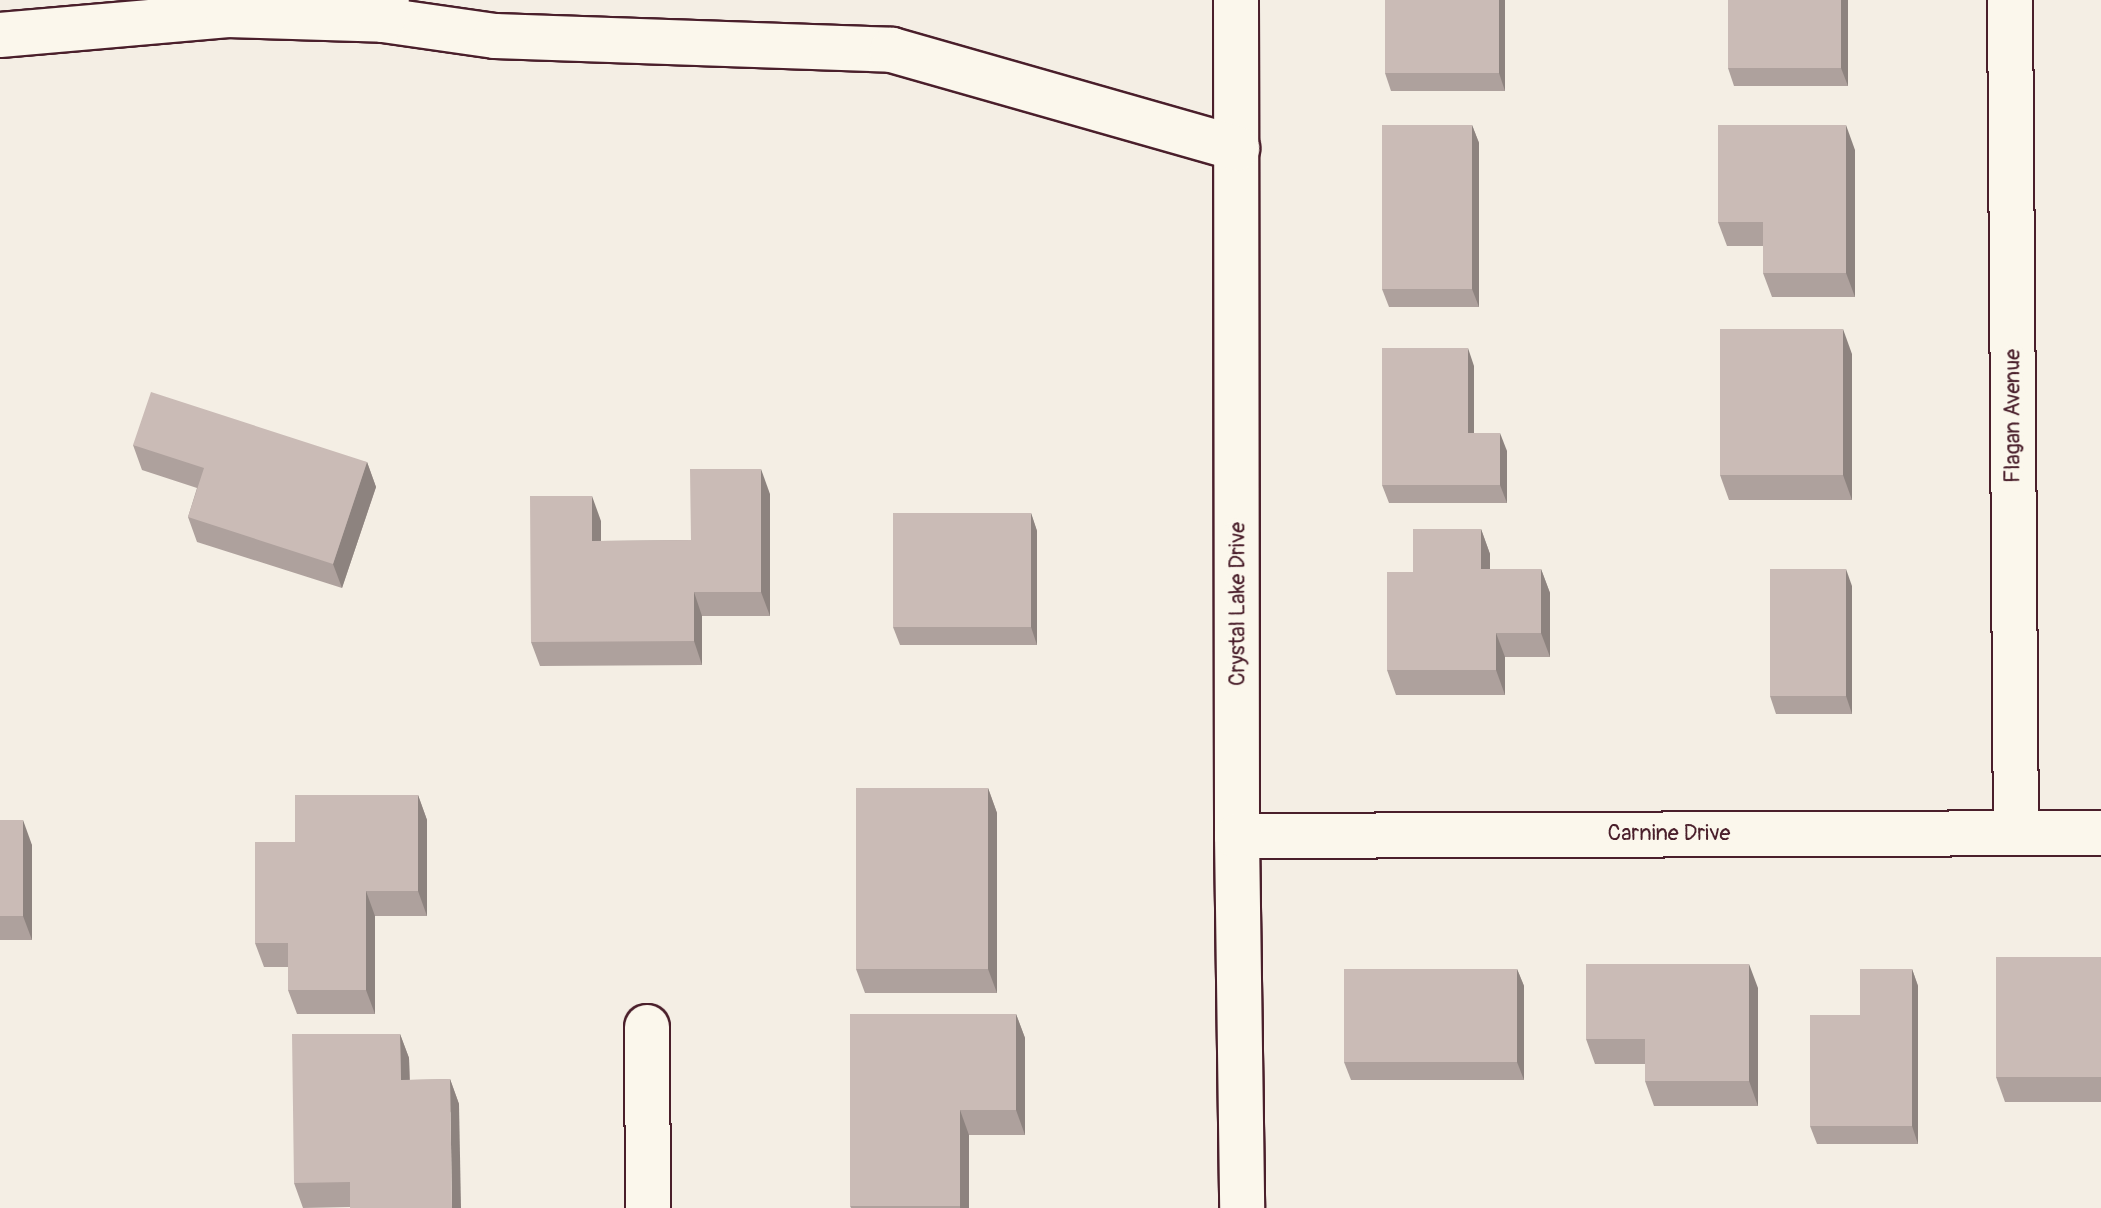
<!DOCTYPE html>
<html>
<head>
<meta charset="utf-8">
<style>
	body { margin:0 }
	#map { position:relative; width:2101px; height:1208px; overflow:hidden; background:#f4eee4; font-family:Pangolin,sans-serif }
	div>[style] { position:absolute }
	.roads { filter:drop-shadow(2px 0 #4a1f2b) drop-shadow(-2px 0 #4a1f2b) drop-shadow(0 2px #4a1f2b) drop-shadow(0 -2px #4a1f2b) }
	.minor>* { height:44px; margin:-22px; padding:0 22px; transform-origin:22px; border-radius:22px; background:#fbf7ec }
	.wall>* { inset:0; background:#aea19d }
	.shaded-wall>* { inset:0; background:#8d837f }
	.building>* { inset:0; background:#cabbb6; transform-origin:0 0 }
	span { translate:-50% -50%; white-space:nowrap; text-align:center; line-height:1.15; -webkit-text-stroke:8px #fbf7ec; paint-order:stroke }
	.street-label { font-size:22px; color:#4a1f2b }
</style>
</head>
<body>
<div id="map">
	<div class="roads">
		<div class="minor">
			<div style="left:1236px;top:0;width:836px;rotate:89.93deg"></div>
			<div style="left:1237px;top:836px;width:372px;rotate:89.2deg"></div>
			<div style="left:2010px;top:0;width:833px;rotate:89.59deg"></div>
			<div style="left:383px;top:20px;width:113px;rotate:8.1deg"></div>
			<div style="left:495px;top:36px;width:397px;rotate:2deg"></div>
			<div style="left:892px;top:50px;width:359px;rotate:15.9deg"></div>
			<div style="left:0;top:35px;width:229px;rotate:-5deg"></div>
			<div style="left:228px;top:15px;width:155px;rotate:1.8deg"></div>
			<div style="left:383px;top:20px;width:20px;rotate:-79deg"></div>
			<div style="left:1237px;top:836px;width:864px;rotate:-0.2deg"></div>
			<div style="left:647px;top:1027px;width:181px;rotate:89.7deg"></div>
		</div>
	</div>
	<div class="wall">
		<div style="clip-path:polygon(1505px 0,1505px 91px,1391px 91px,1385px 73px)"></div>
		<div style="clip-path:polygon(1848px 0,1848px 86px,1734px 86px,1728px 68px)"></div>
		<div style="clip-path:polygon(1472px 125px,1479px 143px,1479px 307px,1389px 307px,1382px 289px)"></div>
		<div style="clip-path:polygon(1855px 150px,1855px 297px,1772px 297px,1763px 273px,1763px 246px,1727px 246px,1718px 222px)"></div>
		<div style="clip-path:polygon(1852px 354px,1852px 500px,1729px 500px,1720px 475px)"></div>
		<div style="clip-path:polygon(1474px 366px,1474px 433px,1507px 451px,1507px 503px,1389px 503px,1382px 485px)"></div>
		<div style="clip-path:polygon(133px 445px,367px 462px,376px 487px,342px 588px,197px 542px,188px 517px,197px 488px,142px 470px)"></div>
		<div style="clip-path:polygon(770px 494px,770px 616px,702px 616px,702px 665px,540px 666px,531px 642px,601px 521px,601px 541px,691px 540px)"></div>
		<div style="clip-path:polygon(1031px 513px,1037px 531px,1037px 645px,900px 645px,893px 627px)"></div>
		<div style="clip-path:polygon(1481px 529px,1490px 554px,1490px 569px,1541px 569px,1550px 593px,1550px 657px,1505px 657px,1505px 695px,1396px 695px,1387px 670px,1413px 572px)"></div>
		<div style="clip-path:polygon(1852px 586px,1852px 714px,1776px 714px,1770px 696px)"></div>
		<div style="clip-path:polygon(988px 788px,997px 813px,997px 993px,865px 993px,856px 969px)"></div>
		<div style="clip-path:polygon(418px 795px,427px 820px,427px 916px,375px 916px,375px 1014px,297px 1014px,288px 990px,288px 967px,264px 967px,255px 943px,295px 842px)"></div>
		<div style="clip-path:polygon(0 820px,32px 845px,32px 940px,0 940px)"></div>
		<div style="clip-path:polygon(2101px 957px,2101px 1102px,2005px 1102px,1996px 1077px)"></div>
		<div style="clip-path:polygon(1517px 969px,1524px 986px,1524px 1080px,1351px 1080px,1344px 1062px)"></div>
		<div style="clip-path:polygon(1912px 969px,1918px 986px,1918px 1144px,1817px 1144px,1810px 1126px,1860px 1015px)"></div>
		<div style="clip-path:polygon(1758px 988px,1758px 1106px,1654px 1106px,1645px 1081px,1645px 1064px,1595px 1064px,1586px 1039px)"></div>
		<div style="clip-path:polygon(1016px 1014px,1025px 1038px,1025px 1135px,969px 1135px,969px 1208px,851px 1208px,850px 1206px)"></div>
		<div style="clip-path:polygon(400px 1034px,409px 1058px,410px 1080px,450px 1079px,459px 1104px,350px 1207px,303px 1208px,294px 1183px)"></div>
	</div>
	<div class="shaded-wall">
		<div style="clip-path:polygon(1499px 0,1505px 0,1505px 91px,1499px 73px)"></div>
		<div style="clip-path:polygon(1841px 0,1848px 0,1848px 86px,1841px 68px)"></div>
		<div style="clip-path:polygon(1472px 125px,1479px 143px,1479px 307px,1472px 289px)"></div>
		<div style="clip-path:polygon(1846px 125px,1855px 150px,1855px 297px,1846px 273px)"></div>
		<div style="clip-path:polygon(1843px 329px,1852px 354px,1852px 500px,1843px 475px)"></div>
		<div style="clip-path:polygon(1468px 348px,1474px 366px,1474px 451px,1468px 433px)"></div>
		<div style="clip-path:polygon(1500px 433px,1507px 451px,1507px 503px,1500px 485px)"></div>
		<div style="clip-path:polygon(367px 462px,376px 487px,342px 588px,333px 564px)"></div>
		<div style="clip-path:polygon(761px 469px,770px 494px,770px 616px,761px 592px)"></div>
		<div style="clip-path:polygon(592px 496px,601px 521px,601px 565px,592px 541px)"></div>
		<div style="clip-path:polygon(1031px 513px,1037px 531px,1037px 645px,1031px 627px)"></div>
		<div style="clip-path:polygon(1481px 529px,1490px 554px,1490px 593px,1481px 569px)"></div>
		<div style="clip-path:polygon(1541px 569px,1550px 593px,1550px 657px,1541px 633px)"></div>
		<div style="clip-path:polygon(1846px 569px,1852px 586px,1852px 714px,1846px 696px)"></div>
		<div style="clip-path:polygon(694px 592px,702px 616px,702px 665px,694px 641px)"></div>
		<div style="clip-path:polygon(1496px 633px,1505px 657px,1505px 695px,1496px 670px)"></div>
		<div style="clip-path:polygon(988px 788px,997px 813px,997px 993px,988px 969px)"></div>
		<div style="clip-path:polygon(418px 795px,427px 820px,427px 916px,418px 891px)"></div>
		<div style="clip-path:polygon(23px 820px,32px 845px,32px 940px,23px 916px)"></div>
		<div style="clip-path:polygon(366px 891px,375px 916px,375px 1014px,366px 990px)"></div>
		<div style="clip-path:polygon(1749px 964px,1758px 988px,1758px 1106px,1749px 1081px)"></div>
		<div style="clip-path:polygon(1517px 969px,1524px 986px,1524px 1080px,1517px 1062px)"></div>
		<div style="clip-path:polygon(1912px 969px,1918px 986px,1918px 1144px,1912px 1126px)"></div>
		<div style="clip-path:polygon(1016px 1014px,1025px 1038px,1025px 1135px,1016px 1110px)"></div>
		<div style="clip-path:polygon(400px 1034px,409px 1058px,410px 1105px,401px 1080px)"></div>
		<div style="clip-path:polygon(450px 1079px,459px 1104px,461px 1208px,452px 1208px)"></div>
		<div style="clip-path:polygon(960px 1110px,969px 1135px,969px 1208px,960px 1208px)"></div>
	</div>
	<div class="building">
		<div style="left:1385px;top:0;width:114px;height:73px"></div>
		<div style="left:1728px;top:0;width:113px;height:68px"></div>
		<div style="left:1382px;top:125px;width:90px;height:164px"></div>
		<div style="clip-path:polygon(1718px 125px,1846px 125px,1846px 273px,1763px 273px,1763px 222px,1718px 222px)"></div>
		<div style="left:1720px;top:329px;width:123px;height:146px"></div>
		<div style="clip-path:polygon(1382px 348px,1468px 348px,1468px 433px,1500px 433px,1500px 485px,1382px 485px)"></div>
		<div style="clip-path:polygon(151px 392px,367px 462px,333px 564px,188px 517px,204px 468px,133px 445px)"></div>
		<div style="clip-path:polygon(690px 469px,761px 469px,761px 592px,694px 592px,694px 641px,531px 642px,530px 496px,592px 496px,592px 541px,691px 540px)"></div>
		<div style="left:893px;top:513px;width:138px;height:114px"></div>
		<div style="clip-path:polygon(1413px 529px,1481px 529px,1481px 569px,1541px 569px,1541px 633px,1496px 633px,1496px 670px,1387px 670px,1387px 572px,1413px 572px)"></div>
		<div style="left:1770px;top:569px;width:76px;height:127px"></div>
		<div style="left:856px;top:788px;width:132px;height:181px"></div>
		<div style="clip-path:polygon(295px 795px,418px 795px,418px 891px,366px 891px,366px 990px,288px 990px,288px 943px,255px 943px,255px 842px,295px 842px)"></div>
		<div style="left:0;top:820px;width:23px;height:96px"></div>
		<div style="left:1996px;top:957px;width:105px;height:120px"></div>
		<div style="clip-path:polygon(1586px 964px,1749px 964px,1749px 1081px,1645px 1081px,1645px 1039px,1586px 1039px)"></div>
		<div style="left:1344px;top:969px;width:173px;height:93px"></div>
		<div style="clip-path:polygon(1860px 969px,1912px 969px,1912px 1126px,1810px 1126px,1810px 1015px,1860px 1015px)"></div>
		<div style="clip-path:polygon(850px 1014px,1016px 1014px,1016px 1110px,960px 1110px,960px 1206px,850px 1206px)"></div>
		<div style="clip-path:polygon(292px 1034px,400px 1034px,401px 1080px,450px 1079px,452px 1208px,350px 1208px,350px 1182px,294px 1183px)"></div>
	</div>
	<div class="street-label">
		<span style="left:2013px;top:416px;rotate:-90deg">Flagan Avenue</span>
		<span style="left:1238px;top:604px;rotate:-90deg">Crystal Lake Drive</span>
		<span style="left:1669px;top:834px">Carnine Drive</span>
	</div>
</div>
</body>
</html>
